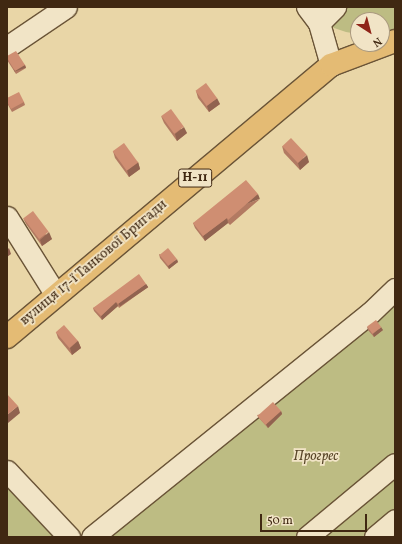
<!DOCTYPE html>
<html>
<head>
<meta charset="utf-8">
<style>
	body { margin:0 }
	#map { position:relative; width:402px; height:544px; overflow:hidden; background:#e9d6a7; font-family:Vollkorn,serif }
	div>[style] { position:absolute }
	.green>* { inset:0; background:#bdbc83 }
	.roads { filter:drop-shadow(1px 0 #6a5437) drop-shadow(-1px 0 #6a5437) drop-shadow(0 1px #6a5437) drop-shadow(0 -1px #6a5437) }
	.minor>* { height:21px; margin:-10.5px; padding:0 10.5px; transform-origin:10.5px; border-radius:10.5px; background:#f1e4c6 }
	.major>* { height:22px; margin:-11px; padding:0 11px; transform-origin:11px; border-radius:11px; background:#e4bb74 }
	.wall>* { inset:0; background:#b27a62 }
	.shaded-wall>* { inset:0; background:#916350; transform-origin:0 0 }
	.building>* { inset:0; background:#cf8e72; transform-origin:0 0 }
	span { translate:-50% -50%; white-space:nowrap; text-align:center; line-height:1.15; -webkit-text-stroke:3.5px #f1e4c6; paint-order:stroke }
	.shield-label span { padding:1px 3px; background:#f1e4c6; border:1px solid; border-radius:3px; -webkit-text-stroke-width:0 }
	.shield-label { font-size:13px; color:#402812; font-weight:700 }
	.street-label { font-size:14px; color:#402812 }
	.park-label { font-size:14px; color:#594629; font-style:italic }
	.frame { position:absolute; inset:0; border:8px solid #402812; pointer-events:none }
	.north { position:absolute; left:350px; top:12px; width:40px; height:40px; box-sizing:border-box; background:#f1e4c6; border:1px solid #aa997e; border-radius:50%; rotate:144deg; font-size:11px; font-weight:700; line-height:16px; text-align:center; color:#402812 }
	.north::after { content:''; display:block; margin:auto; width:14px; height:18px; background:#8f2418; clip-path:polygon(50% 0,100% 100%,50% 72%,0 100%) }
	.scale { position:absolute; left:260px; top:514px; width:107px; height:18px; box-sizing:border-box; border:2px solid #402812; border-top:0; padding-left:5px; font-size:12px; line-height:14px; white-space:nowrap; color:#402812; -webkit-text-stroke:3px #f1e4c6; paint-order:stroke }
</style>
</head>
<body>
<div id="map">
	<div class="green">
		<div style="clip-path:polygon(314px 7px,395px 7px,395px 31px,382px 33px,382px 20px,358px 20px,358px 34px,346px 32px,334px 28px)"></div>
		<div style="clip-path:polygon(395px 289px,395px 537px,92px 537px)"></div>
		<div style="clip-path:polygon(7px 471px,69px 537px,7px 537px)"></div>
	</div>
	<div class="roads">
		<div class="minor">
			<div style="left:307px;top:7px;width:20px;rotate:53deg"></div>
			<div style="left:319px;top:23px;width:44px;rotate:74.1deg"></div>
			<div style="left:319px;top:23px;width:23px;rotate:-45deg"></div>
			<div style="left:7px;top:47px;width:71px;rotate:-34.1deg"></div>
			<div style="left:7px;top:217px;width:92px;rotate:57.9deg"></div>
			<div style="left:7px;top:471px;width:91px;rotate:46.8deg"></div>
			<div style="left:92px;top:537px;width:357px;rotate:-38.9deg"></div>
			<div style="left:370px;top:313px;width:35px;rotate:-44deg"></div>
			<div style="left:307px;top:537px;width:114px;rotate:-39.7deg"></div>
			<div style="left:375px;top:537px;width:26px;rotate:-40deg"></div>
		</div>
		<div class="major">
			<div style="left:7px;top:337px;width:423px;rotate:-40deg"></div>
			<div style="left:331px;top:65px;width:68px;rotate:-20.6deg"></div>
		</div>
	</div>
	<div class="wall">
		<div style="clip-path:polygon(7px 56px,25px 65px,26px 68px,16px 74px,7px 60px)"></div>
		<div style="clip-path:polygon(196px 91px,220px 104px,209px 112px,198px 98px)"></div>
		<div style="clip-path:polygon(7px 98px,24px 102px,25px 105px,12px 112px,7px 103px)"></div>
		<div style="clip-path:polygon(161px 116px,187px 133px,177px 141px,164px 123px)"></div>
		<div style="clip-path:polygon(282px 146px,309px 162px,300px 170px,284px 153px)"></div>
		<div style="clip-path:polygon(113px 151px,138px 162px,140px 169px,129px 177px,115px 158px)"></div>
		<div style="clip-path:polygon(260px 199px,230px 225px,228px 223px,205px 241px,195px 228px,193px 223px)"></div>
		<div style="clip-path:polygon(23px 218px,52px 239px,42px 246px,26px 224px)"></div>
		<div style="clip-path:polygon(159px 254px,178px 262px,169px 269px,160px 258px)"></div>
		<div style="clip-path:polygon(146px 284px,148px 287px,119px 308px,118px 306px,102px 320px,94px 311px,93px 308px)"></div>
		<div style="clip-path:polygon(367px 327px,383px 330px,374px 337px,368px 330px)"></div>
		<div style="clip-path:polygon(56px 332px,78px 341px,81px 348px,72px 355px,58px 338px)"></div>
		<div style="clip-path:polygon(281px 411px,282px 414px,268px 428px,259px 418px,257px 415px)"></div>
	</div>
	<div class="shaded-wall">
		<div style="left:25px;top:65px;width:3px;height:12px;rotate:72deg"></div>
		<div style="clip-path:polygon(217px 98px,220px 104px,209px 112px,207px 106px)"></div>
		<div style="clip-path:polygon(184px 127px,187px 133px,177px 141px,175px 134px)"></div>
		<div style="clip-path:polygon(307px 155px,309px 162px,300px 170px,298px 163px)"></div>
		<div style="clip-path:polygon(138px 162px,140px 169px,129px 177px,127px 170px)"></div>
		<div style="left:258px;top:194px;width:5px;height:40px;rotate:68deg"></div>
		<div style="clip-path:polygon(227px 218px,228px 223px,205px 241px,203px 236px)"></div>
		<div style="clip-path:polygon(49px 232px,52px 239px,42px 246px,40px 240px)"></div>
		<div style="clip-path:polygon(9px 248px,11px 254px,7px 257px,7px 250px)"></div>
		<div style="clip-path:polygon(177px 259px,178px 262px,169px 269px,168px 266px)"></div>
		<div style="left:146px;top:284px;width:4px;height:34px;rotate:56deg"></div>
		<div style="clip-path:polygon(116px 302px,118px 306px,102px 320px,101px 316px)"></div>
		<div style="clip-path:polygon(381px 327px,383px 330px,374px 337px,373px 334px)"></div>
		<div style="clip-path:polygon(78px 341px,81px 348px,72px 355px,70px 348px)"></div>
		<div style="clip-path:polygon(18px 406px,20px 413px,8px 423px,7px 420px,7px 415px)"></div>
		<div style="clip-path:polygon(281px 411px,282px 414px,268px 428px,266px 424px)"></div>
	</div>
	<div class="building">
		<div style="clip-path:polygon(16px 51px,25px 65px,15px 71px,7px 58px,7px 56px)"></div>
		<div style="left:206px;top:83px;width:19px;height:13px;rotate:54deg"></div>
		<div style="clip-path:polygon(19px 92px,24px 102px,11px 109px,7px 102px,7px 98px)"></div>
		<div style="left:171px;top:109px;width:22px;height:12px;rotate:54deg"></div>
		<div style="left:291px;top:138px;width:23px;height:12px;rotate:47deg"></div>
		<div style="left:124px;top:143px;width:24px;height:14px;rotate:54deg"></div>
		<div style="clip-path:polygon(246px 180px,258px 194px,228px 220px,227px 218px,203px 236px,193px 223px)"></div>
		<div style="left:33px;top:211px;width:26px;height:12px;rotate:53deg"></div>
		<div style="left:168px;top:248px;width:14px;height:11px;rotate:51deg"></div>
		<div style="clip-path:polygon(139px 274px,146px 284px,118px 304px,116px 302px,101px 316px,93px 308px)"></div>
		<div style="left:376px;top:320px;width:9px;height:11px;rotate:54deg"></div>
		<div style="left:64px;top:325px;width:21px;height:11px;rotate:49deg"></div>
		<div style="clip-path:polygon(7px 394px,18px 406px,7px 415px)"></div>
		<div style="left:273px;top:402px;width:12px;height:21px;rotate:48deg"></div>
	</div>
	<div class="shield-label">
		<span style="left:195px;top:178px">Н-11</span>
	</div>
	<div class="street-label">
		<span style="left:94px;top:263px;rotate:-40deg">вулиця 17-ї Танкової Бригади</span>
	</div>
	<div class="park-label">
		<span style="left:316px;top:457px">Прогрес</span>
	</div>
	<div class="frame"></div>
	<div class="north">N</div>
	<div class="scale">50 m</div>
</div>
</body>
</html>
